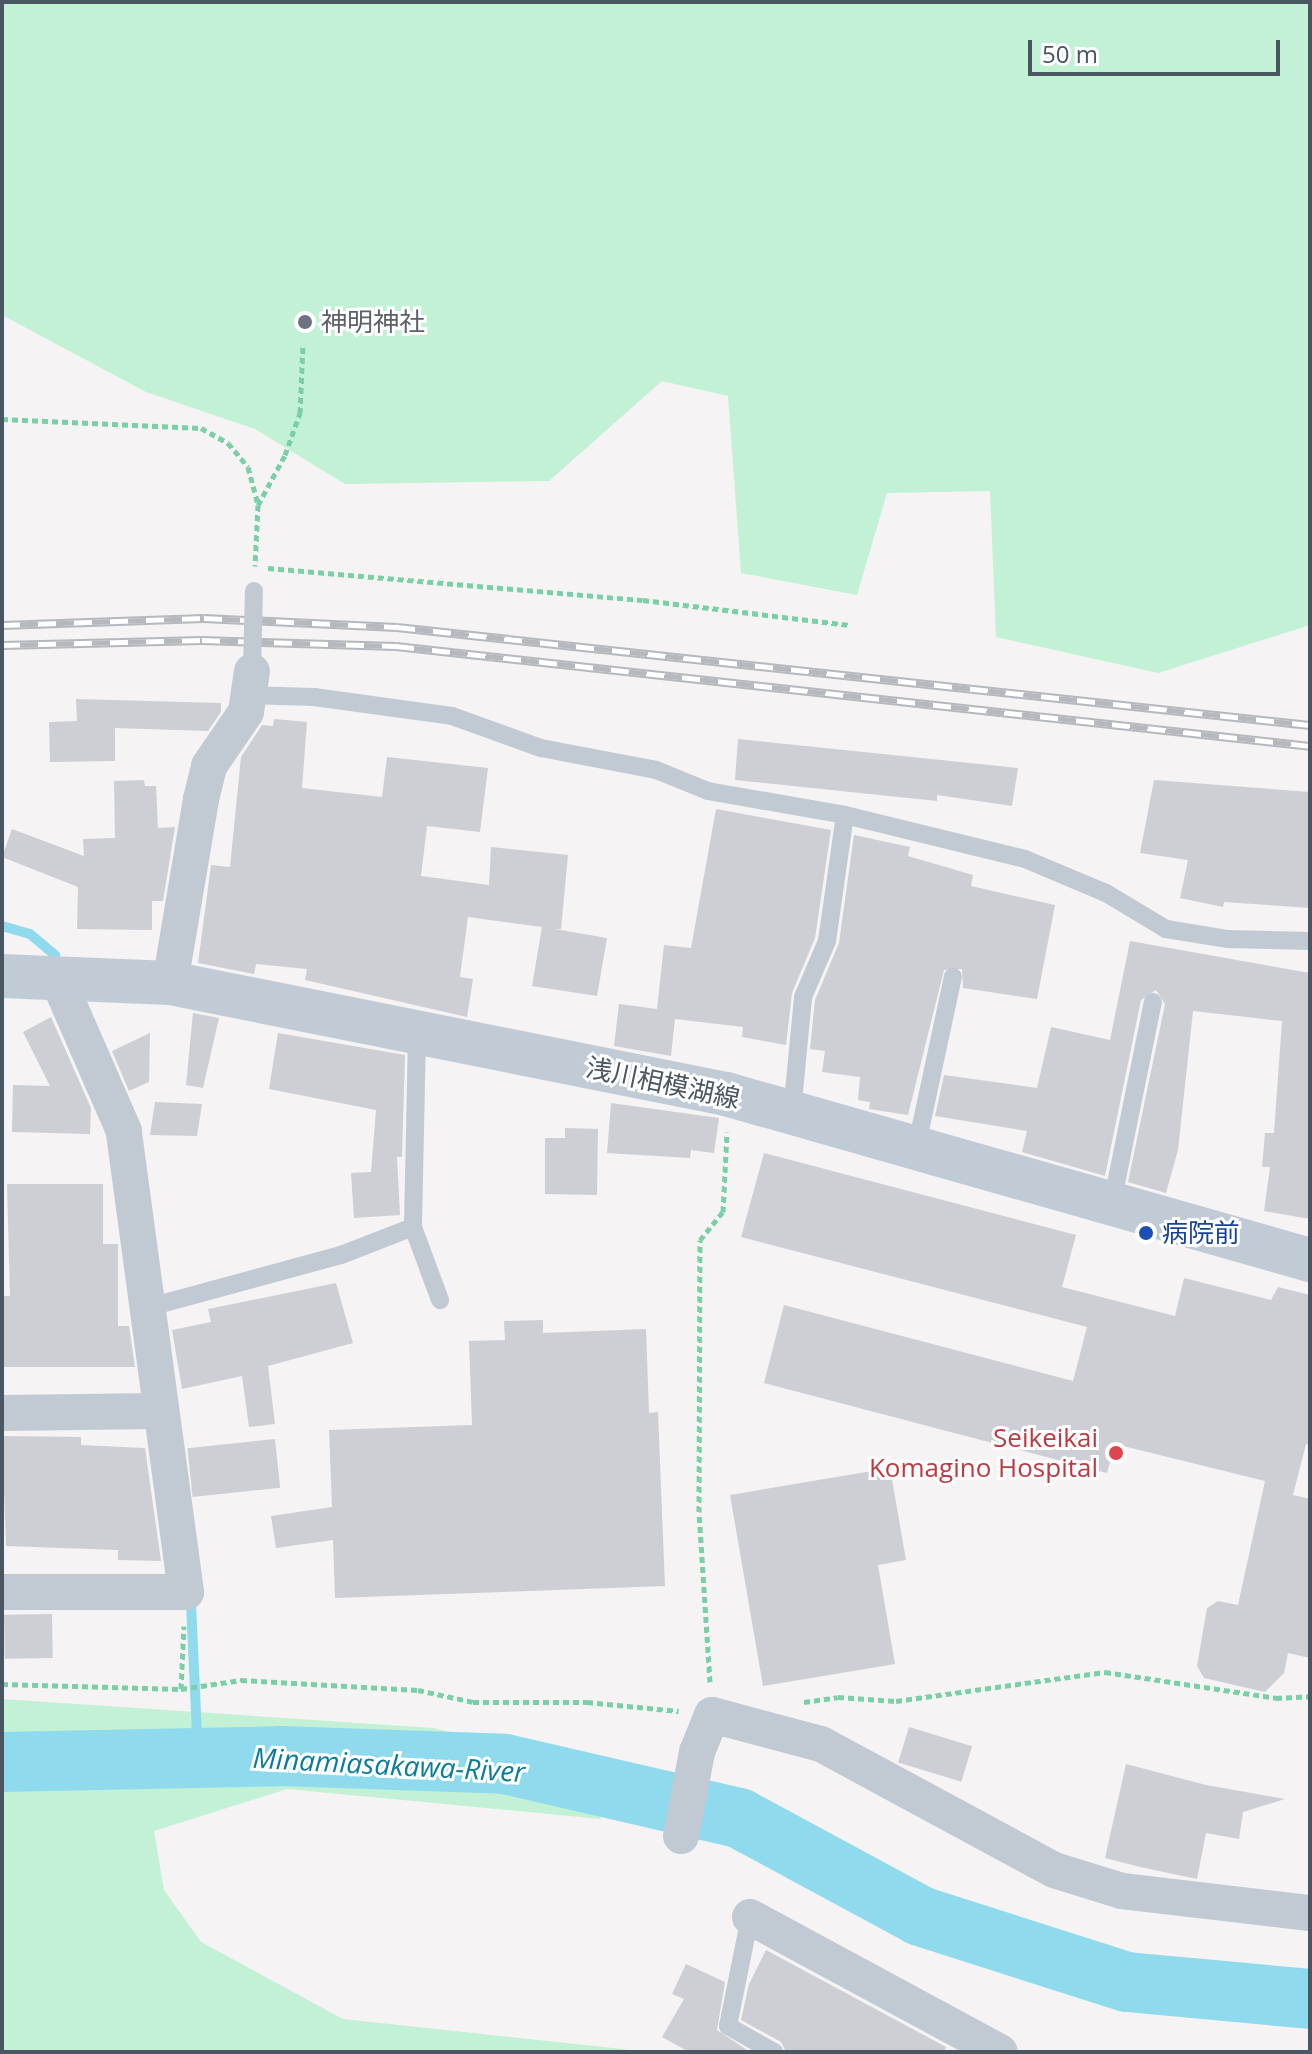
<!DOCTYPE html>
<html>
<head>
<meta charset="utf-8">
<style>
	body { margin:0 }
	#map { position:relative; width:1312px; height:2054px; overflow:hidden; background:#f5f3f3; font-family:"Open Sans","Noto Sans JP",sans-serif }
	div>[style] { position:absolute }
	.green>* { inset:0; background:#c3f1d5 }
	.stream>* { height:10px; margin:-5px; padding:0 5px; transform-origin:5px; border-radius:5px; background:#90daee }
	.river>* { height:60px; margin:-30px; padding:0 30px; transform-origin:30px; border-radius:30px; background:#90daee }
	.building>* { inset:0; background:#cdcfd5; transform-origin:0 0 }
	.path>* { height:5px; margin-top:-2.5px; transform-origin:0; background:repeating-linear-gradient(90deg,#7ad0a6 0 6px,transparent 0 10px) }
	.lane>* { height:18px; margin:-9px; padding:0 9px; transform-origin:9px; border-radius:9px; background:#c1cad2 }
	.street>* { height:36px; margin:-18px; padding:0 18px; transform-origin:18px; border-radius:18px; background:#c1cad2 }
	.secondary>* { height:44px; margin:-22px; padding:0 22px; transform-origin:22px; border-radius:22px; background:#c1cbd6 }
	.rail>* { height:9px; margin-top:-4.5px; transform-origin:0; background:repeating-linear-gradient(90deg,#fff 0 18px,#b5b8bd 0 36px); box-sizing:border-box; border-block:2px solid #b5b8bd }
	.lane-bridge>* { height:18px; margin:-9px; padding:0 9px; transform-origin:9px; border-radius:9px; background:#c1cad2 }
	.dots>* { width:22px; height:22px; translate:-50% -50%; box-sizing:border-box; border:4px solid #fff; border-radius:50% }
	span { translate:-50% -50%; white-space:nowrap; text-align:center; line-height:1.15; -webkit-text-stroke:6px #fff; paint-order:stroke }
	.worship-label { font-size:26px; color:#5b616d }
	.left { translate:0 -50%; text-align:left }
	.street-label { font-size:26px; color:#4a5661 }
	.transit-label { font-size:26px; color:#164399 }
	.health-label { font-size:26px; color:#be3a42 }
	.right { translate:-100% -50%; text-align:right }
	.water-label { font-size:28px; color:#0c7c9b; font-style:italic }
	.frame { position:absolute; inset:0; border:4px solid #4a5661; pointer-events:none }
	.scale { position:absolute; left:1028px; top:40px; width:252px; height:36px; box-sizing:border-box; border:4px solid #4a5661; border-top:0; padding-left:10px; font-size:24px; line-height:28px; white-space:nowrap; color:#4a5661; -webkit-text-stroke:6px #fff; paint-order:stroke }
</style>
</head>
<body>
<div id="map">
	<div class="green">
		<div style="clip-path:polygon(2px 2px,1310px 2px,1310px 625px,1158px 673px,996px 637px,990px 491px,887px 493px,857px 595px,741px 573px,728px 396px,662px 381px,549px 481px,345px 484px,255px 429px,146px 392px,2px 315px)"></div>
		<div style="clip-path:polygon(2px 1699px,433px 1728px,577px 1764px,601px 1819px,287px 1789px,154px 1831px,164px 1890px,201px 1942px,343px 2019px,650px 2052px,2px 2052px)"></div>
	</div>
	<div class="stream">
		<div style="left:2px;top:926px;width:29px;rotate:16deg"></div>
		<div style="left:30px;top:934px;width:33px;rotate:40deg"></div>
		<div style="left:191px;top:1603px;width:155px;rotate:87.4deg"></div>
	</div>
	<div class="river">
		<div style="left:2px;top:1762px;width:279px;rotate:-1.2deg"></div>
		<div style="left:281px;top:1756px;width:224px;rotate:2deg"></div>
		<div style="left:505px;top:1764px;width:240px;rotate:13deg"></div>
		<div style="left:739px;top:1818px;width:206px;rotate:28.4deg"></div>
		<div style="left:920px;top:1916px;width:217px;rotate:17.7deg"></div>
		<div style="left:1127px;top:1982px;width:184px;rotate:5.3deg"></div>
	</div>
	<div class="building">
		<div style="clip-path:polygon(76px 699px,221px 703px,221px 712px,208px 731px,115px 728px,115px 761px,50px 762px,49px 722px,77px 721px)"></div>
		<div style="clip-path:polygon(274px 719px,307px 722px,302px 788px,382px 797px,387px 757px,488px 768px,480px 832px,427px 826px,421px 876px,489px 885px,491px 847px,568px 855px,561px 929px,555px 929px,607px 938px,597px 996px,532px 986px,542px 927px,468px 917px,460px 977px,473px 979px,467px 1017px,305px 980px,307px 969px,256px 964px,254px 974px,198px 963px,211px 865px,230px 867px,241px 757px,262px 725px,273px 726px)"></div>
		<div style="clip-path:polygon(738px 739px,1018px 768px,1012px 806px,937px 795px,937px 801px,735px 780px)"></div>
		<div style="clip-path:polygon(144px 780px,145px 786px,156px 786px,158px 828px,175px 827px,163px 901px,152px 901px,152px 930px,77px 929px,78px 887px,2px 857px,12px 829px,84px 856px,83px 839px,115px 838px,114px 781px)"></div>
		<div style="clip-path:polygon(1154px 780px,1310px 792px,1310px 908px,1224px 902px,1223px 907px,1180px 898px,1188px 860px,1140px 853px)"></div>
		<div style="clip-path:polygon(716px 809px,831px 830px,815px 938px,792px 993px,786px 1045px,742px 1037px,743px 1027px,675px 1019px,671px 1056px,614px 1046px,619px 1004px,657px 1009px,664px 945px,691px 948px)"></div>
		<div style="clip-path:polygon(854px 835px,910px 847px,908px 856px,973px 875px,971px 886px,1055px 905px,1037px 999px,963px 988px,962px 969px,944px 970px,908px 1115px,869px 1109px,870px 1102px,858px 1100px,860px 1077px,822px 1072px,825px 1051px,810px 1049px,815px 1000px,839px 943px)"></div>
		<div style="clip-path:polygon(1130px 941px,1310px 973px,1310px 1219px,1264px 1211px,1270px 1167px,1262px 1167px,1265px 1133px,1274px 1133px,1282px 1021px,1193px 1011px,1178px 1150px,1166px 1193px,1128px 1182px,1165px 1004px,1156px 990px,1141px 1000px,1105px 1176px,1022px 1152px,1027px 1131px,935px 1116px,944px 1075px,1037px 1088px,1051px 1027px,1110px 1040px)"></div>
		<div style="clip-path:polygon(193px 1013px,219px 1018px,203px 1088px,186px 1085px)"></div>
		<div style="clip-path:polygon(51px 1017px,91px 1108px,90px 1134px,12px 1132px,13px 1085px,50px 1086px,23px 1032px)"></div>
		<div style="clip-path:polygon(150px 1033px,149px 1082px,129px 1091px,112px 1051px)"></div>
		<div style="clip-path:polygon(278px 1033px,405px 1055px,402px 1157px,397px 1157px,400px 1215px,354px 1218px,351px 1173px,371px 1172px,376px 1110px,269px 1089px)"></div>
		<div style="clip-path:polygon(155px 1102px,202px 1104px,197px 1136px,150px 1135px)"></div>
		<div style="clip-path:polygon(611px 1103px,719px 1118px,714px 1153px,691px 1150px,690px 1158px,607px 1153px)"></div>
		<div style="clip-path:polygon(565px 1128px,598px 1129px,597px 1195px,545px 1194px,545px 1138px,565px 1138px)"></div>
		<div style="clip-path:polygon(764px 1153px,1076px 1235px,1062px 1287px,1175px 1316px,1184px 1278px,1271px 1300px,1278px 1287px,1310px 1295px,1310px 1445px,1306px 1444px,1293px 1495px,1310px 1499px,1310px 1658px,1288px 1653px,1284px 1673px,1265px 1692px,1204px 1678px,1197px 1666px,1207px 1608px,1218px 1601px,1238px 1605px,1265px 1481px,1115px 1444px,1107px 1473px,764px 1383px,784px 1305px,1073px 1381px,1087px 1327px,741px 1237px)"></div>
		<div style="clip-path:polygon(7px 1184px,103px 1184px,103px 1244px,118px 1244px,118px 1326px,129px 1326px,135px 1367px,2px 1367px,2px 1296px,10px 1296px)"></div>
		<div style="clip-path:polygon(336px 1283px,353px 1343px,268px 1366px,275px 1424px,249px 1427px,242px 1376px,182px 1389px,172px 1330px,211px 1322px,208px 1309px)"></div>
		<div style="clip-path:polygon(543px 1320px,543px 1333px,646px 1329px,649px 1413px,658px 1412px,665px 1586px,335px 1598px,333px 1540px,276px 1548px,271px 1516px,332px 1507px,329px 1430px,472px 1425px,469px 1341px,505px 1340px,504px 1321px)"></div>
		<div style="clip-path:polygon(2px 1436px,81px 1437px,81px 1445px,145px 1448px,161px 1561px,118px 1560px,118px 1550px,6px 1546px)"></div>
		<div style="left:275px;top:1439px;width:49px;height:88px;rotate:84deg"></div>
		<div style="clip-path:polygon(890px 1468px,906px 1560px,878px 1565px,895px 1664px,763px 1686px,730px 1495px)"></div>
		<div style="left:52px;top:1614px;width:44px;height:48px;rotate:89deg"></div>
		<div style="left:909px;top:1727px;width:66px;height:37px;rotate:17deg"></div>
		<div style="clip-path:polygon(1126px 1764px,1206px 1785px,1285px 1799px,1243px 1812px,1239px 1839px,1206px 1833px,1197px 1879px,1140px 1867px,1105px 1858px)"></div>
		<div style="clip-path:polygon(766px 1950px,946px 2047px,944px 2052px,786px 2052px,781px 2042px,741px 2020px,749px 1984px)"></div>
		<div style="clip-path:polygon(686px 1964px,725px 1982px,717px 2030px,750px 2052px,689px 2052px,662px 2037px,684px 1999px,672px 1994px)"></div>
	</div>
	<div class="path">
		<div style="left:2px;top:419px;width:199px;rotate:2.6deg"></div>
		<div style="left:201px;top:428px;width:31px;rotate:29deg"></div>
		<div style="left:228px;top:443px;width:31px;rotate:50deg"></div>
		<div style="left:248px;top:467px;width:39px;rotate:75deg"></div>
		<div style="left:258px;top:505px;width:61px;rotate:92.8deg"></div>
		<div style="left:258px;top:505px;width:57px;rotate:-61.6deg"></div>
		<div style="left:285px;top:455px;width:45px;rotate:-70.3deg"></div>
		<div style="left:300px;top:413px;width:68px;rotate:-87.5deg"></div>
		<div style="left:268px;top:568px;width:376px;rotate:4.9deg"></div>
		<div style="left:643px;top:600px;width:208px;rotate:6.9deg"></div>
		<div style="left:710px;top:1682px;width:170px;rotate:-93.7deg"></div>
		<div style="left:699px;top:1512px;width:272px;rotate:-89.8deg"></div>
		<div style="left:700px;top:1240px;width:36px;rotate:-51deg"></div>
		<div style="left:723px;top:1212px;width:80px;rotate:-87.1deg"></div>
		<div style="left:2px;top:1684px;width:179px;rotate:1.6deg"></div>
		<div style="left:181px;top:1689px;width:61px;rotate:-8.5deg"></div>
		<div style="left:241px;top:1680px;width:177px;rotate:3.2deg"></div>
		<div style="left:418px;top:1690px;width:56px;rotate:12.3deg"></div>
		<div style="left:473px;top:1702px;width:114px"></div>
		<div style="left:587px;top:1702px;width:92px;rotate:5.6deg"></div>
		<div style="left:181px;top:1689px;width:63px;rotate:-87.3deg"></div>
		<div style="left:804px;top:1702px;width:34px;rotate:-8deg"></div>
		<div style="left:838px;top:1697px;width:58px;rotate:3.9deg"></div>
		<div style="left:896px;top:1701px;width:211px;rotate:-7.9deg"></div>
		<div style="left:1105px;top:1672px;width:173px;rotate:8.6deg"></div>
		<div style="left:1276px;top:1698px;width:34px;rotate:-3deg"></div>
	</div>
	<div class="lane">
		<div style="left:249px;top:695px;width:65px;rotate:1.8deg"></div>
		<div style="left:314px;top:697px;width:139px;rotate:7.8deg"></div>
		<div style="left:452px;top:716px;width:95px;rotate:19.8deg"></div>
		<div style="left:541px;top:748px;width:117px;rotate:10.8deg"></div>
		<div style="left:656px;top:770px;width:56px;rotate:22deg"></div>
		<div style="left:708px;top:791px;width:139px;rotate:9.9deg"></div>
		<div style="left:845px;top:815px;width:185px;rotate:13.7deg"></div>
		<div style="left:1025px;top:859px;width:88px;rotate:22.8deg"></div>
		<div style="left:1106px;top:893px;width:70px;rotate:31deg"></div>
		<div style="left:1166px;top:929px;width:63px;rotate:9.2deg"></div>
		<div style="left:1228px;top:939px;width:82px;rotate:1.4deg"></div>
		<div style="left:417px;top:1035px;width:192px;rotate:91.2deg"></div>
		<div style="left:413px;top:1227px;width:78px;rotate:69.7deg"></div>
		<div style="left:792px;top:1112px;width:116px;rotate:-84.5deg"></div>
		<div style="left:803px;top:997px;width:61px;rotate:-66.8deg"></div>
		<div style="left:827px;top:941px;width:127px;rotate:-81.9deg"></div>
		<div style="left:916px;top:1149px;width:176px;rotate:-77.9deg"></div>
		<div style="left:1112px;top:1203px;width:205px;rotate:-78.5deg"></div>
		<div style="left:146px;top:1308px;width:202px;rotate:-15.2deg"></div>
		<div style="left:341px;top:1255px;width:77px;rotate:-21.3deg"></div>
		<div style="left:750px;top:1917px;width:111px;rotate:101.4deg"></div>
		<div style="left:728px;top:2026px;width:53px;rotate:29.5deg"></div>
	</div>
	<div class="street">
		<div style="left:170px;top:983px;width:187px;rotate:-80.4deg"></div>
		<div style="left:201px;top:799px;width:34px;rotate:-76deg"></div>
		<div style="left:209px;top:766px;width:65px;rotate:-55.6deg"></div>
		<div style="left:246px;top:712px;width:41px;rotate:-81.7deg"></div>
		<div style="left:2px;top:1413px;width:156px;rotate:-0.7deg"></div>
		<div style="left:2px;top:1592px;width:184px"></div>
		<div style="left:186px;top:1592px;width:465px;rotate:-97.7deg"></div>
		<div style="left:124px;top:1131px;width:170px;rotate:-113.6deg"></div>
		<div style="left:681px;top:1836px;width:86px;rotate:-79.2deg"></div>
		<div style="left:697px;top:1752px;width:40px;rotate:-68deg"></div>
		<div style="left:712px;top:1715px;width:113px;rotate:14.9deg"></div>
		<div style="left:821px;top:1744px;width:265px;rotate:28.4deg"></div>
		<div style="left:1054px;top:1870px;width:71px;rotate:17.2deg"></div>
		<div style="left:1122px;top:1891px;width:189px;rotate:6.7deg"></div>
		<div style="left:750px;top:1917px;width:284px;rotate:28.4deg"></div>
	</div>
	<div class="secondary">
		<div style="left:2px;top:976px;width:168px;rotate:2.4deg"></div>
		<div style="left:170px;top:983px;width:567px;rotate:11.29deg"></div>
		<div style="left:726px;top:1094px;width:607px;rotate:15.87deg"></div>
	</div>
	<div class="rail">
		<div style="left:2px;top:625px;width:202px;rotate:-2deg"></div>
		<div style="left:204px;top:618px;width:193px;rotate:2.7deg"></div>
		<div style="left:397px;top:627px;width:918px;rotate:6.13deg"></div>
		<div style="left:2px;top:645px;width:200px;rotate:-1.4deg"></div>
		<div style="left:202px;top:640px;width:194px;rotate:1.8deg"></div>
		<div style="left:396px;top:646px;width:919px;rotate:6.24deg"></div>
	</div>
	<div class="lane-bridge">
		<div style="left:252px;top:671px;width:80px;rotate:-88.6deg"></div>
	</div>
	<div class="dots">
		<div style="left:305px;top:322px;background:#6b7280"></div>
		<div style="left:1146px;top:1233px;background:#1a4fb4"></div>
		<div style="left:1116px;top:1453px;background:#e0444e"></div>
	</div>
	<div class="worship-label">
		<span class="left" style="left:321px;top:322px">神明神社</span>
	</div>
	<div class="street-label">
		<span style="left:663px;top:1083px;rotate:12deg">浅川相模湖線</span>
	</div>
	<div class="transit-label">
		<span class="left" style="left:1162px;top:1233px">病院前</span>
	</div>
	<div class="health-label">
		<span class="right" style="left:1098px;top:1453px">Seikeikai<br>Komagino Hospital</span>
	</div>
	<div class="water-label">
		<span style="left:389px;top:1764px;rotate:3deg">Minamiasakawa-River</span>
	</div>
	<div class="frame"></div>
	<div class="scale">50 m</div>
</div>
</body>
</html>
